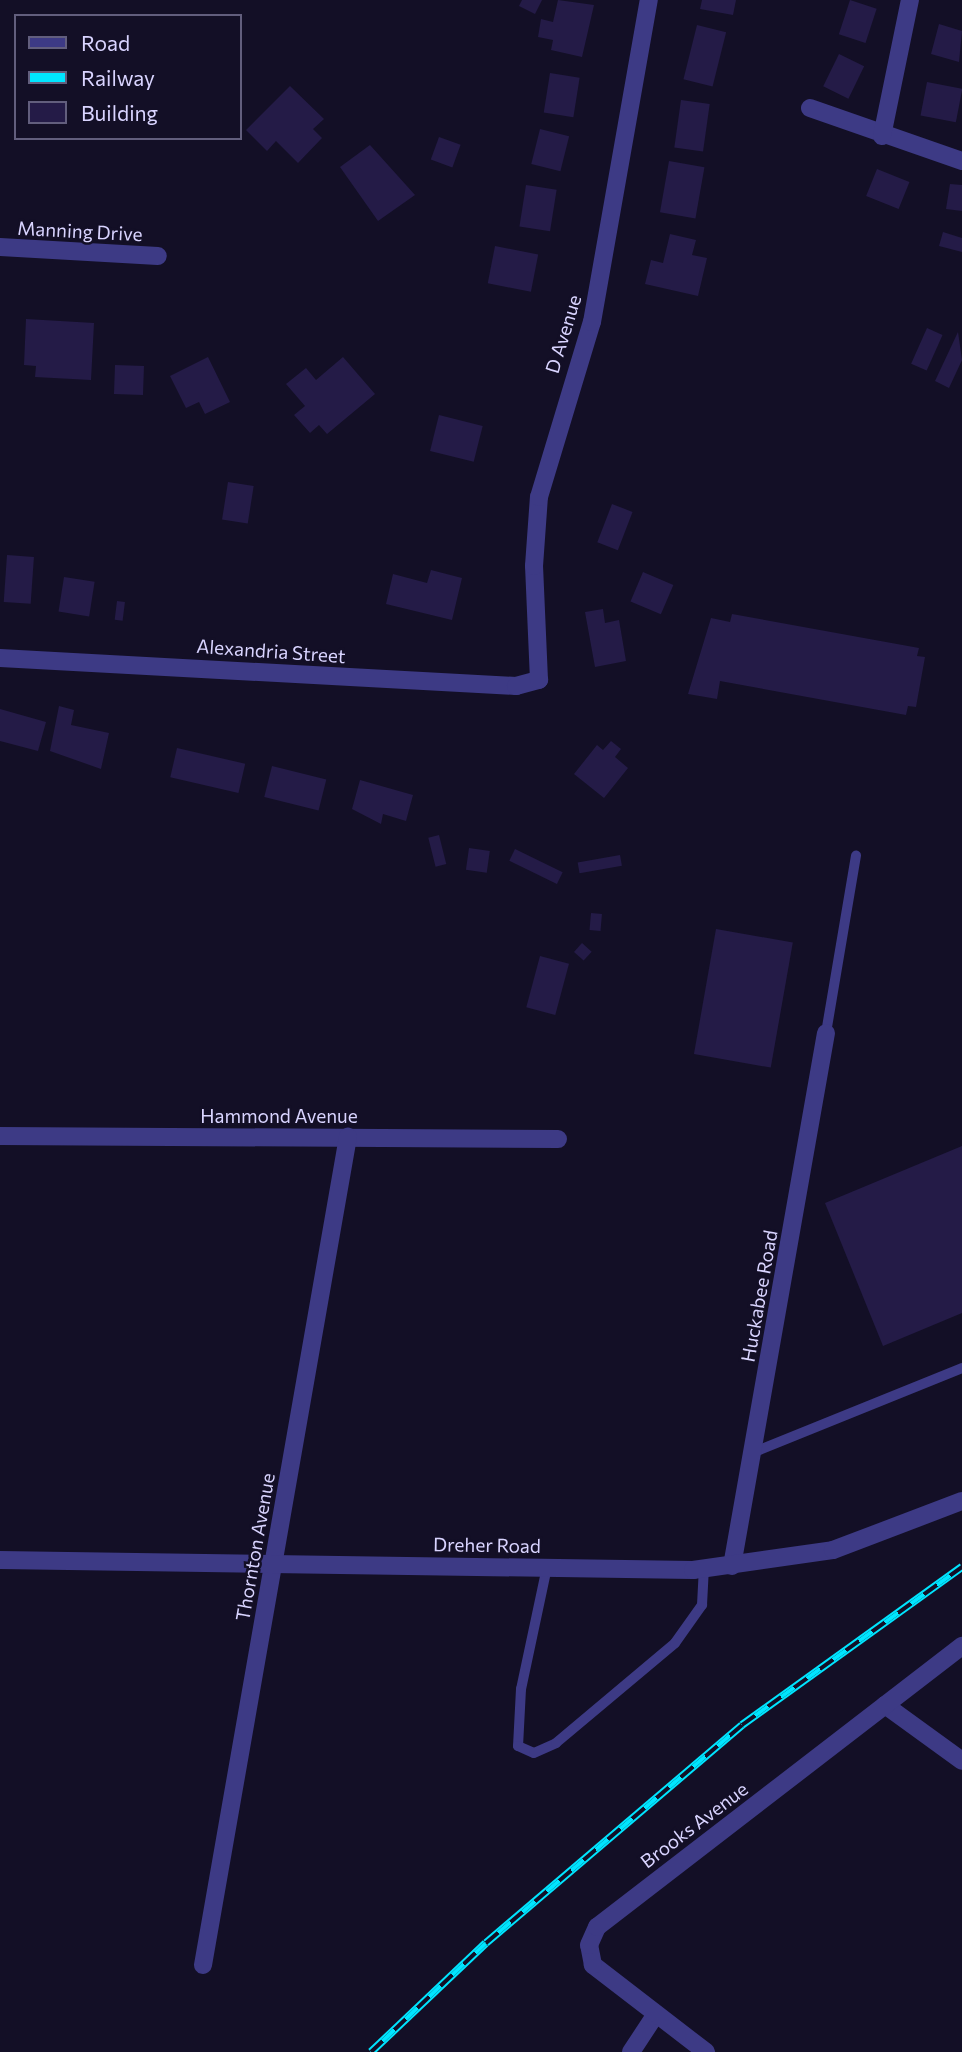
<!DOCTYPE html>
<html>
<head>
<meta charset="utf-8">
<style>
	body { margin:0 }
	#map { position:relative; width:962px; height:2052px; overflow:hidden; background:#130f26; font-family:Commissioner,sans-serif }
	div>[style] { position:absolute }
	.building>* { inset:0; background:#241b47; transform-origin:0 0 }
	.service>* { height:10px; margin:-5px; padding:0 5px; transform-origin:5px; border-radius:5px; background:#3d3a85 }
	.minor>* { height:18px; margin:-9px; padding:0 9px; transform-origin:9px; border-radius:9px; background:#3d3a85 }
	.tertiary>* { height:18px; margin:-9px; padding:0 9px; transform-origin:9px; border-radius:9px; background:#3d3a85 }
	.rail>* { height:8px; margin-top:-4px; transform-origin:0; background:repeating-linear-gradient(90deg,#130f26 0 16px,#00e5ff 0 32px); box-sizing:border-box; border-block:2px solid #00e5ff }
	span { translate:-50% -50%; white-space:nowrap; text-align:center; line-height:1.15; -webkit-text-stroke:5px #130f26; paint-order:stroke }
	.street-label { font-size:19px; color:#d9d4ff }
	.legend { position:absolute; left:14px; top:14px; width:228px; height:126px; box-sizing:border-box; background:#130f26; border:2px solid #625e7d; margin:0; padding:9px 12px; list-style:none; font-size:21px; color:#d9d4ff }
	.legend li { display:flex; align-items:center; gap:14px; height:35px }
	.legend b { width:35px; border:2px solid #625e7d }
</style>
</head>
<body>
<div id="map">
	<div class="building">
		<div style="clip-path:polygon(522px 0,542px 0,535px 14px,519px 6px)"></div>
		<div style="clip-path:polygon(558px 0,594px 5px,582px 57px,551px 50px,553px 40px,538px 37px,541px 19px,553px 22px)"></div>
		<div style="clip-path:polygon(702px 0,736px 0,733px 15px,700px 9px)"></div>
		<div style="left:850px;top:0;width:28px;height:36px;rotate:18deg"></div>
		<div style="clip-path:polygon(939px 24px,962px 31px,959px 62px,931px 54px)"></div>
		<div style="left:697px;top:25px;width:30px;height:56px;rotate:14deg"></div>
		<div style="left:839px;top:54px;width:28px;height:36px;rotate:26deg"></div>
		<div style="left:550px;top:73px;width:30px;height:40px;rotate:9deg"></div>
		<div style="left:927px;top:82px;width:36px;height:34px;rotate:11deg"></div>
		<div style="clip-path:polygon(290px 86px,324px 119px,313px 129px,322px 138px,298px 163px,276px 141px,267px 151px,246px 130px)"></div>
		<div style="left:681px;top:100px;width:29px;height:48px;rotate:8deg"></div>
		<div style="left:540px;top:129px;width:30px;height:36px;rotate:14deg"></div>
		<div style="left:439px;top:137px;width:23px;height:24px;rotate:20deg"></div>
		<div style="clip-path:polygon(370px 145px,415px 195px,378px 221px,340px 167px)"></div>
		<div style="left:669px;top:161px;width:36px;height:52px;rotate:10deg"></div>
		<div style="left:877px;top:169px;width:35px;height:29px;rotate:22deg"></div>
		<div style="clip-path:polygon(950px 184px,962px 185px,962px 211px,946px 209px)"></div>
		<div style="left:526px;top:185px;width:31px;height:42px;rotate:9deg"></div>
		<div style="clip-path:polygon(943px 232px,962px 238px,962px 252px,939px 246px)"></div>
		<div style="clip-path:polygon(670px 234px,696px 240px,692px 255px,707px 258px,698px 296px,645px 284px,651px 260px,663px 263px)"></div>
		<div style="left:495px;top:246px;width:44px;height:38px;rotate:11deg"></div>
		<div style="clip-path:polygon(26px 319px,94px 323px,91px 380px,35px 377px,36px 366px,24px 365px)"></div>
		<div style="left:927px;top:328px;width:17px;height:39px;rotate:24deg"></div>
		<div style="clip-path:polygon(958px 332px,962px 360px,949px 388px,935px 381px)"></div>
		<div style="clip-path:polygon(208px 357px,230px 402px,205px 414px,199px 402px,186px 408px,170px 376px)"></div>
		<div style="clip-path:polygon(343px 357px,375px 394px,327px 434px,319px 425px,310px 433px,294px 415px,305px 406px,286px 384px,306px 368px,316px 380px)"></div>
		<div style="left:115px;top:365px;width:29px;height:29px;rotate:2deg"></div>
		<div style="left:439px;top:415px;width:45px;height:37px;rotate:14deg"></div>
		<div style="left:228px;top:482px;width:26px;height:38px;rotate:9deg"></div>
		<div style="left:612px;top:504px;width:22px;height:41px;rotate:21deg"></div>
		<div style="left:7px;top:555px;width:27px;height:47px;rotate:4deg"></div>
		<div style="clip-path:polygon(431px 570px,462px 578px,452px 620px,386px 604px,393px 574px,427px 583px)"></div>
		<div style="left:643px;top:572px;width:33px;height:32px;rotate:23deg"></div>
		<div style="left:64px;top:577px;width:31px;height:35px;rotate:9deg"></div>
		<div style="left:117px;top:601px;width:8px;height:19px;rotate:7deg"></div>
		<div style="clip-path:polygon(603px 609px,605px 623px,619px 620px,626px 661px,595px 667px,585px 612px)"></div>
		<div style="clip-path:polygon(732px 614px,919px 648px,917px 656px,925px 657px,916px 707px,908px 706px,906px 715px,720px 681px,717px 699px,688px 694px,711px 618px,730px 622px)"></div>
		<div style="clip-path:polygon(59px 706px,74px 710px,71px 725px,109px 733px,101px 769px,50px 751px)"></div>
		<div style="clip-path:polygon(0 709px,46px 722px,38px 751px,0 741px)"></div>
		<div style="clip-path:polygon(611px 741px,621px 749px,615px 757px,628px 768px,604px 798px,574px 774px,597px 745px,603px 750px)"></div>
		<div style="left:177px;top:748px;width:70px;height:30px;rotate:13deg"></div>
		<div style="left:272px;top:766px;width:56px;height:32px;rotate:14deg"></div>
		<div style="clip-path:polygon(360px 780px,413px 795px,406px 821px,383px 814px,381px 824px,352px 809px)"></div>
		<div style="left:439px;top:835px;width:30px;height:11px;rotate:76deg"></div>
		<div style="left:469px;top:848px;width:21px;height:22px;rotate:8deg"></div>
		<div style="left:515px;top:849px;width:53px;height:13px;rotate:26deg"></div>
		<div style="left:620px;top:855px;width:11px;height:43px;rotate:80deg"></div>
		<div style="left:591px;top:913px;width:11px;height:17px;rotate:5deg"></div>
		<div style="left:716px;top:929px;width:78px;height:127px;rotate:10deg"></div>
		<div style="left:582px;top:943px;width:13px;height:12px;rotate:42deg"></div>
		<div style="left:540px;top:956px;width:30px;height:53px;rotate:15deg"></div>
		<div style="clip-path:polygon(962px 1146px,962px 1313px,883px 1346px,825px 1203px)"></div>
	</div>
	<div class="service">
		<div style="left:826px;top:1033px;width:180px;rotate:-80.4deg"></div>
		<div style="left:752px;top:1453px;width:227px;rotate:-22deg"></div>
		<div style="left:547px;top:1567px;width:125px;rotate:102deg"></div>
		<div style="left:521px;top:1689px;width:57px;rotate:93deg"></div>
		<div style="left:518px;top:1746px;width:17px;rotate:24deg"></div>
		<div style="left:534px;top:1753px;width:24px;rotate:-24deg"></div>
		<div style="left:556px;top:1743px;width:155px;rotate:-40deg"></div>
		<div style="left:675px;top:1643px;width:47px;rotate:-54.6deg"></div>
		<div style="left:702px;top:1605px;width:36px;rotate:-87deg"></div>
	</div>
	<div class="minor">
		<div style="left:810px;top:108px;width:161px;rotate:19.2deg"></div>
		<div style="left:882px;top:136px;width:139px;rotate:-78.4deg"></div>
		<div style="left:0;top:247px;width:158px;rotate:3.3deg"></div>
		<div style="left:0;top:1136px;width:558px;rotate:0.31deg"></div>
		<div style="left:732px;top:1566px;width:541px;rotate:-80deg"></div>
		<div style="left:885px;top:1705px;width:95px;rotate:36deg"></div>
		<div style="left:203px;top:1965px;width:841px;rotate:-80.07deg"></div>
		<div style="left:631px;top:2052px;width:45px;rotate:-56.7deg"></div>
	</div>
	<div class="tertiary">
		<div style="left:0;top:658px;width:517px;rotate:3.11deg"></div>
		<div style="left:516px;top:686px;width:24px;rotate:-15deg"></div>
		<div style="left:539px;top:680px;width:114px;rotate:-92.5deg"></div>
		<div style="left:534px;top:566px;width:69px;rotate:-85.9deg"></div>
		<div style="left:539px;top:497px;width:183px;rotate:-73.2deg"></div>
		<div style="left:592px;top:322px;width:327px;rotate:-80deg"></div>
		<div style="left:0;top:1560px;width:693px;rotate:0.83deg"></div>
		<div style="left:693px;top:1570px;width:141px;rotate:-8.1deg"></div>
		<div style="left:833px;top:1550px;width:138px;rotate:-20.8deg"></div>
		<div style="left:706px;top:2052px;width:143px;rotate:-142.4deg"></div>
		<div style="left:593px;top:1965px;width:20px;rotate:-101deg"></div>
		<div style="left:589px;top:1945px;width:20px;rotate:-66deg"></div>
		<div style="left:597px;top:1927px;width:461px;rotate:-37.6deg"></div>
	</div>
	<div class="rail">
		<div style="left:371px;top:2052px;width:158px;rotate:-43.5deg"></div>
		<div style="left:486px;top:1943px;width:336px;rotate:-40.4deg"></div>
		<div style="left:742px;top:1725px;width:271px;rotate:-35.7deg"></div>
	</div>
	<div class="street-label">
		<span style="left:80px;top:231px;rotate:3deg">Manning Drive</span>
		<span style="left:563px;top:334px;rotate:-73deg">D Avenue</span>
		<span style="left:271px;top:651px;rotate:4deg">Alexandria Street</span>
		<span style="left:279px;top:1116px">Hammond Avenue</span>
		<span style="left:759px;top:1296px;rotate:-80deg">Huckabee Road</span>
		<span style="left:487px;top:1545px;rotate:1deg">Dreher Road</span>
		<span style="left:255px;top:1547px;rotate:-80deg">Thornton Avenue</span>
		<span style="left:694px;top:1825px;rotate:-37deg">Brooks Avenue</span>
	</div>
	<ul class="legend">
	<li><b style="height:9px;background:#3d3a85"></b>Road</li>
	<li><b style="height:9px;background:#00e5ff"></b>Railway</li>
	<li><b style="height:19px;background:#241b47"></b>Building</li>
	</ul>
</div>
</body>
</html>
